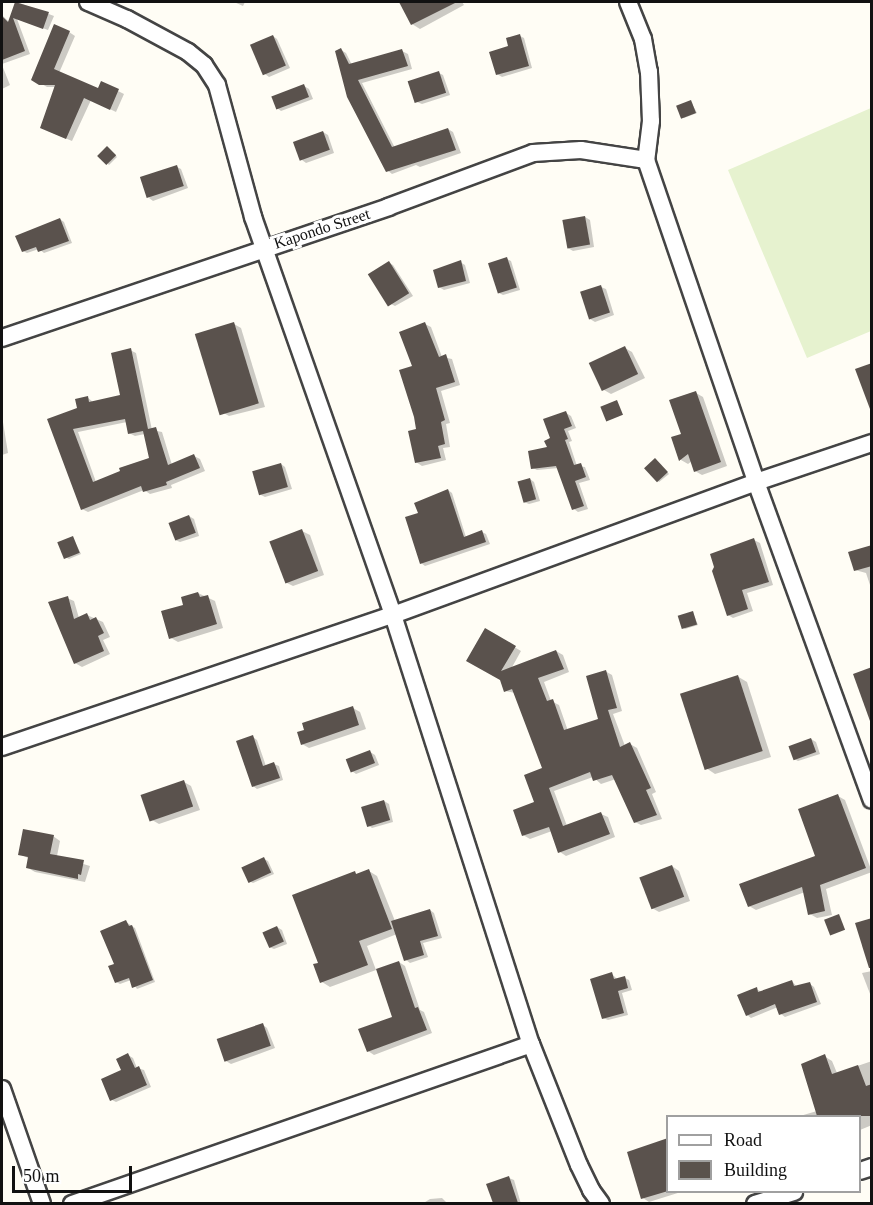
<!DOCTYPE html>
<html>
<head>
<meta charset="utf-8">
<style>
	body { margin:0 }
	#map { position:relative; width:873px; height:1205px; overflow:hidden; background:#fffdf5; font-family:Georgia,serif }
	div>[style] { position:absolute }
	.pitch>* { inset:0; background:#e6f2cf }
	.shadow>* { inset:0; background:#0003 }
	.building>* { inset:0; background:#5a524d; transform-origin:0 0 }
	.roads { filter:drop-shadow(2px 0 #444) drop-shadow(-2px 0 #444) drop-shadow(0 2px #444) drop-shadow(0 -2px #444) }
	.street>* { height:16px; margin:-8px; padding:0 8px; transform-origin:8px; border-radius:8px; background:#fff }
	span { translate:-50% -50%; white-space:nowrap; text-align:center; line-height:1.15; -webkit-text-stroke:6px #fff; paint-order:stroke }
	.street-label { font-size:16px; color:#111 }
	.frame { position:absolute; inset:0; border:3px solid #111; pointer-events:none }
	.legend { position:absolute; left:666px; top:1115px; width:195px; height:78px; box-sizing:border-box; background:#fff; border:2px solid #a0a0a0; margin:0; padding:8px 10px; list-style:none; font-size:18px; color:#111 }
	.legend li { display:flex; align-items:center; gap:12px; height:30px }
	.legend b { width:30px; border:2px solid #a0a0a0 }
	.scale { position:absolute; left:12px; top:1166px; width:120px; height:27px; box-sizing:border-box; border:3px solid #111; border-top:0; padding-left:8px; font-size:18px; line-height:21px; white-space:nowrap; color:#111; -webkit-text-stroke:4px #fff; paint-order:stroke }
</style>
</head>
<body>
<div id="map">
	<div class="pitch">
		<div style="clip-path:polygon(871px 108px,871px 331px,807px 358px,728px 170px)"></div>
	</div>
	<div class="shadow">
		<div style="clip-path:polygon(17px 2px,54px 16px,48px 30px,17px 19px,30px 54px,2px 64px,2px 15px,9px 22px)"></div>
		<div style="clip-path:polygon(234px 2px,245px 2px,243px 6px)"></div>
		<div style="clip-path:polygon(401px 2px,462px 2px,464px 5px,420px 29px,412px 24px)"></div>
		<div style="clip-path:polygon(69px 32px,75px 36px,59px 73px,99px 90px,102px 83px,124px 94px,116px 112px,91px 100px,72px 141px,48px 131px,55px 87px,47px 87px,33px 79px)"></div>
		<div style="clip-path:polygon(273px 36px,277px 39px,290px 68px,269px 77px,265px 74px)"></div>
		<div style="clip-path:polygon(520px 36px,524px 38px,532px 68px,502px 77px,497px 74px,510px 47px)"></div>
		<div style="clip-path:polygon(341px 50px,346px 53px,352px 65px,402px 51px,408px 54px,412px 69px,362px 83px,395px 148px,448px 129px,453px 132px,461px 153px,420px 167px,416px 165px,392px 174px,387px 170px)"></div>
		<div style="clip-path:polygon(2px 65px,10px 85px,2px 89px)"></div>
		<div style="clip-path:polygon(439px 73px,443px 75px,450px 95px,422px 104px,417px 102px)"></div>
		<div style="clip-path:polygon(304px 86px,309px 89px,313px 99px,281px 111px,277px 108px)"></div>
		<div style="clip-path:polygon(691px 102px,697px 113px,684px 118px,682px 117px)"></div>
		<div style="clip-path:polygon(323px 132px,328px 135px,334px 153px,306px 163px,302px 160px)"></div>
		<div style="clip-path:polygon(109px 149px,117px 157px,109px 165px,108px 164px)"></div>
		<div style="clip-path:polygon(177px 167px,181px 169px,188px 188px,153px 201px,149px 198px)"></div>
		<div style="clip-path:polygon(585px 217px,590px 220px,594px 247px,573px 251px,568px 248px)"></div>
		<div style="clip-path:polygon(60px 219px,64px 222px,72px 243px,44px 253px,39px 249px,27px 253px,23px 251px)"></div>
		<div style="clip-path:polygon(507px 259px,511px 261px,520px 290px,503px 295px,499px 293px)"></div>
		<div style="clip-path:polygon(460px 262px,465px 265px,470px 283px,444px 290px,439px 287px)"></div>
		<div style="clip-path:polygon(389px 263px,393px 265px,413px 296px,395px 306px,391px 304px)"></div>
		<div style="clip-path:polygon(601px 287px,606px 289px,614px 315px,595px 322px,590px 319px)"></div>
		<div style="clip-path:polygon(234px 324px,241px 328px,265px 407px,229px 416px,222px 412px)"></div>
		<div style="clip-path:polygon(425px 324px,431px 327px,442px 357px,452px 359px,460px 385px,441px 391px,450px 423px,446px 424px,450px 447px,443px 448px,446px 460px,422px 466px,416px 462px,417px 430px,414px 367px)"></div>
		<div style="clip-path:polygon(625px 348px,632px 352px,645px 378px,611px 394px,604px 390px)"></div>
		<div style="clip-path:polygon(evenodd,130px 350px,136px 353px,152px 430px,162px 432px,172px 465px,194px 456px,200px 459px,205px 471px,171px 485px,172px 488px,150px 494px,144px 490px,88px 512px,82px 509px,49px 420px,78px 409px,87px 397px,93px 402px,122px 396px,130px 350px,127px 422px,129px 433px,135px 436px,145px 434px,151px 458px,96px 482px,78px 432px,127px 422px)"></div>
		<div style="clip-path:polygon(696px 393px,703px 397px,727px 466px,702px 475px,695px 471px,692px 461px,688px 464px,681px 460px,673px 438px,683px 435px)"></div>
		<div style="clip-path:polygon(566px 413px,571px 416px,576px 428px,568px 431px,572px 441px,569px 442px,577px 466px,585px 467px,590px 480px,579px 483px,588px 509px,578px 512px,574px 509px,559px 468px,537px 470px,533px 468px,549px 448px)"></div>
		<div style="clip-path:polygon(2px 416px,8px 453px,2px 455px)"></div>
		<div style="clip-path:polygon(657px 461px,669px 474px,659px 482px,658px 481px)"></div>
		<div style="clip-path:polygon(281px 464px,285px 467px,292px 489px,265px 497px,261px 495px)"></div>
		<div style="clip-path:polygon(530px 479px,534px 482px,540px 501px,529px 504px,524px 502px)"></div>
		<div style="clip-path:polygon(448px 490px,452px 493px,466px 537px,482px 532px,486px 534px,490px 544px,425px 566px,421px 563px,420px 514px)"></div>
		<div style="clip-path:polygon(189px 516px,194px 519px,199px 536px,180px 542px,175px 540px)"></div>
		<div style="clip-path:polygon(302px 531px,310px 535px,324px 575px,293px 586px,285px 582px)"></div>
		<div style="clip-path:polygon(73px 538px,81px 554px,69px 559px,67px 558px)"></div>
		<div style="clip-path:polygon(754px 540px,760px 543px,773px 585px,747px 593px,753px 611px,733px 618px,728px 615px)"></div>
		<div style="clip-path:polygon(872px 546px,872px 591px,866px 573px,855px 570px)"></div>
		<div style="clip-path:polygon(198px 593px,215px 601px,223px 628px,178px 642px,171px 638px,185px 606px)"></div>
		<div style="clip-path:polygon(67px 598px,74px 601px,79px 618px,87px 615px,103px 622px,110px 637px,103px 640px,110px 654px,82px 667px,75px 663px)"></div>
		<div style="clip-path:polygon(693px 613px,698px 625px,685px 629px,684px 628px)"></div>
		<div style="clip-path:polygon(486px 630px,521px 651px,511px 669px,556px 651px,563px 655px,569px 672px,544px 682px,551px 701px,559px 705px,568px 731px,600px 720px,605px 671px,612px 675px,622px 711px,613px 714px,625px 746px,630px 744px,637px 748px,656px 792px,652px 794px,662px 819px,641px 825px,635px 822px,616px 779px,601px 784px,593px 777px,554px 791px,567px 826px,601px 814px,608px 817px,615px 837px,566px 856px,560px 852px,552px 831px,530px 839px,523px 835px,536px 803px,544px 769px,515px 693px,505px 691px)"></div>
		<div style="clip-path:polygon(737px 676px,747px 682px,771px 757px,715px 774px,706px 768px)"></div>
		<div style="clip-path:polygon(353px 708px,360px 712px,366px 729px,309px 748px,302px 744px)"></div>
		<div style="clip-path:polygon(253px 737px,257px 740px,266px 766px,274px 764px,279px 766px,283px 780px,257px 789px,253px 786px)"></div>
		<div style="clip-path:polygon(811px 739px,816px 742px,820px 754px,798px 761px,794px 759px)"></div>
		<div style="clip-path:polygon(370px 752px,375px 755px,379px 765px,356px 774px,352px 771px)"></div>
		<div style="clip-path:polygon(184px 782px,191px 786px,200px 810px,159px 824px,152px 820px)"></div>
		<div style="clip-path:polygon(838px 796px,845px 800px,872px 872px,826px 889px,832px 915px,817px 918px,810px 914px,805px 892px,756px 910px,749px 906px,817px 857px)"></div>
		<div style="clip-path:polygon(384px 801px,389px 804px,393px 822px,372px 828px,368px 825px)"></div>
		<div style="clip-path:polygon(53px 836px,60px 841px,57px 856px,90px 866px,85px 882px,35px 872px,28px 868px,30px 859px,20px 854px)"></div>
		<div style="clip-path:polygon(264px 859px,268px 861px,274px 874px,253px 883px,249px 881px)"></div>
		<div style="clip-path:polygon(672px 866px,679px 871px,690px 901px,659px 912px,652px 908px)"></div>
		<div style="clip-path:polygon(369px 871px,377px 876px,395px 921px,430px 910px,434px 913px,442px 938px,423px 943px,428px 957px,410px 963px,406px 960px,397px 934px,367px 946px,376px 970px,330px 987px,322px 982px,320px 963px,355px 873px,358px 875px)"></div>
		<div style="clip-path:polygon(126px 922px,135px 928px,155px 982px,137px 989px,131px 980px,120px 984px,116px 982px)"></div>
		<div style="clip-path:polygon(277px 927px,282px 930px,287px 944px,274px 949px,269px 947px)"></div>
		<div style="clip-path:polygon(399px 962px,405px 966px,420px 1010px,424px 1012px,432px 1033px,374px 1055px,368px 1051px,394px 1018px)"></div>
		<div style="clip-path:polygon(872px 971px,872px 999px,862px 973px)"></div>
		<div style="clip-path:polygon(612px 974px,618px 980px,625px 978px,629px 980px,632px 990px,622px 993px,628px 1015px,608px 1020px,603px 1018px)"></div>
		<div style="clip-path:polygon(792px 981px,797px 987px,810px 984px,814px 987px,821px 1004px,785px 1017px,781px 1014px,778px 1007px,751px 1018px,747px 1015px,756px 989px,762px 992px)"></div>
		<div style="clip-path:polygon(263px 1025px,267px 1028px,275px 1048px,231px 1064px,226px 1061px)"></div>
		<div style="clip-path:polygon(128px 1055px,133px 1058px,137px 1068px,144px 1070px,151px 1087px,116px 1102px,112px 1100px)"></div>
		<div style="clip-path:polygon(824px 1056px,832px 1061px,837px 1073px,872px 1061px,872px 1125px,860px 1130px,860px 1116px,800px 1116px,817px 1111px)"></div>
		<div style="clip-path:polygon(668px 1140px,668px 1192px,681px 1192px,649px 1202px,643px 1198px)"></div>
		<div style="clip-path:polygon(509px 1178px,514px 1180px,521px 1204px,494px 1204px,488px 1185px)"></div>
		<div style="clip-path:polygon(442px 1198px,448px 1204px,422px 1204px,430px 1199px)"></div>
	</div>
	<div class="building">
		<div style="clip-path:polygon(15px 2px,49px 12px,43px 29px,13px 18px,25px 51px,2px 60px,2px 16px,8px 22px)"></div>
		<div style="clip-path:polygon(399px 2px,457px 2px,411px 25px)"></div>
		<div style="clip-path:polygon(54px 24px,70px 31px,54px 69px,98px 88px,101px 81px,119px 89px,110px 110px,84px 98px,66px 139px,40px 128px,55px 85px,39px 85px,31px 80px)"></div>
		<div style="clip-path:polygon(520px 34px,529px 66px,496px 75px,489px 52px,508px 46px,506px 38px)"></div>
		<div style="left:273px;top:35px;width:33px;height:25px;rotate:67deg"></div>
		<div style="clip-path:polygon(341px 48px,349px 64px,402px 49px,408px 66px,358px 80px,392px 147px,448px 128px,456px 150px,386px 172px,347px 97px,335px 51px)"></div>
		<div style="left:439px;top:71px;width:23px;height:33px;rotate:72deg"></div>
		<div style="left:304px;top:84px;width:14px;height:35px;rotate:69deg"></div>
		<div style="left:691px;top:100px;width:14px;height:16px;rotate:69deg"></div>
		<div style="left:323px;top:131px;width:20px;height:32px;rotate:70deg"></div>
		<div style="left:107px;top:146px;width:13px;height:14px;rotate:45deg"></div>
		<div style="left:177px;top:165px;width:22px;height:39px;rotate:72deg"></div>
		<div style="left:585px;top:216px;width:29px;height:23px;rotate:80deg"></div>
		<div style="clip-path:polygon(60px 218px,69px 241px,38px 252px,36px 247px,22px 252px,15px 236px)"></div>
		<div style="left:507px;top:257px;width:32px;height:20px;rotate:72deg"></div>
		<div style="clip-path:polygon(461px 260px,466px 281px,438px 288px,433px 270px)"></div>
		<div style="left:389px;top:261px;width:38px;height:25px;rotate:58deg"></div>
		<div style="left:601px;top:285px;width:29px;height:22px;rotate:72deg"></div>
		<div style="left:234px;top:322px;width:85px;height:41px;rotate:73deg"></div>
		<div style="clip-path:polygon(425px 322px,439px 357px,446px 354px,455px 382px,436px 388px,445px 420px,441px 422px,445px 444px,438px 446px,441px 458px,415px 463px,408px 431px,416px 429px,414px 417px,399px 370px,412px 366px,399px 332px)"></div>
		<div style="left:625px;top:346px;width:31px;height:40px;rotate:65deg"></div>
		<div style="clip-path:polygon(evenodd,131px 348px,148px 429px,156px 427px,168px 465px,194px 454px,200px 468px,166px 482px,167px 485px,143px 492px,141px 486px,81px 510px,47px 419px,77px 408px,75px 399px,88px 396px,89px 402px,120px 395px,111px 353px,131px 348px,125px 419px,128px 434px,143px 431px,149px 458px,119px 468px,120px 471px,93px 482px,73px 429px,125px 419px)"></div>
		<div style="clip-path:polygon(872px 363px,872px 409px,870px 409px,855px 369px)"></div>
		<div style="clip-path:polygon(696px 391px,721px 462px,694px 472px,688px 454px,679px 461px,671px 437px,681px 434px,669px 400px)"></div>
		<div style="left:617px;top:400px;width:16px;height:18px;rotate:68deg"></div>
		<div style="clip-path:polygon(566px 411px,572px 426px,564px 429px,568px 439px,565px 440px,574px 465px,581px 463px,586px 477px,575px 481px,584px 506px,572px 510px,556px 466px,531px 469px,528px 451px,547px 447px,544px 441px,550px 438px,543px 419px)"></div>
		<div style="left:655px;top:458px;width:19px;height:15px;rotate:47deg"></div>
		<div style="left:281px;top:463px;width:25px;height:30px;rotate:74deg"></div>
		<div style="left:530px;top:478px;width:22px;height:13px;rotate:74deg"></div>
		<div style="clip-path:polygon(448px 489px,464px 537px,482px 530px,486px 542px,420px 564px,405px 517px,418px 513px,414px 503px)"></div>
		<div style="left:189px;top:515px;width:19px;height:22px;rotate:69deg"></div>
		<div style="left:302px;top:529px;width:45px;height:35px;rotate:69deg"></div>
		<div style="left:73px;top:536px;width:18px;height:17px;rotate:68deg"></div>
		<div style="clip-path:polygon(754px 538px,769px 582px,742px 590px,748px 609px,727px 616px,712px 571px,714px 567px,710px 554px)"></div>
		<div style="clip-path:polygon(872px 545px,872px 566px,854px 571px,848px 552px)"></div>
		<div style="clip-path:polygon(198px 592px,200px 597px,208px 595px,217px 624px,169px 639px,161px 611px,183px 605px,181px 597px)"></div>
		<div style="clip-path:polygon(68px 596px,74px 619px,87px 613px,90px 620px,96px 617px,104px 633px,98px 636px,104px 651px,74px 664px,48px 602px)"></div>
		<div style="left:693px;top:611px;width:14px;height:16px;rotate:73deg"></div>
		<div style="clip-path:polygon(485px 628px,516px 646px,501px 671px,556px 650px,564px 669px,538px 678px,547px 701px,553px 699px,564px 730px,598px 719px,586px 676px,606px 670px,617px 708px,608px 710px,620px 747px,630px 742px,651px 788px,646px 790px,657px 815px,634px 823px,612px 775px,593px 781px,590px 772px,549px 788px,563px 826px,601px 812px,610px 834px,558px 853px,549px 827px,522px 836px,513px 810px,534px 802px,524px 775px,542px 768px,512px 689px,504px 692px,500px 680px,466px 661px)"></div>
		<div style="clip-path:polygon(872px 667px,872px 721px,870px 721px,853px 674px)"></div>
		<div style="left:738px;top:675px;width:80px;height:61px;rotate:72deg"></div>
		<div style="clip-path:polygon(353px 706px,359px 725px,301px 745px,297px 732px,304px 730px,302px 723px)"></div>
		<div style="clip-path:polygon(253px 735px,263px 766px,274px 762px,280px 778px,252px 787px,236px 741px)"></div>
		<div style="left:811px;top:738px;width:15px;height:24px;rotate:70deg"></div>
		<div style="left:370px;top:750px;width:14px;height:26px;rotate:69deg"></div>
		<div style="left:184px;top:780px;width:28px;height:46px;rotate:71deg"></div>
		<div style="clip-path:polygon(838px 794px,866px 868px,820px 885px,825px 911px,808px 915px,802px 887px,748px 907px,739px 884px,815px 856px,798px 809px)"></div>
		<div style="left:384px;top:800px;width:21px;height:24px;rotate:73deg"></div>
		<div style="clip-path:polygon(23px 829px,54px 835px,50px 854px,84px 860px,81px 875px,78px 874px,78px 879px,26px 868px,28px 857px,18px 855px)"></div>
		<div style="left:264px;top:857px;width:17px;height:25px;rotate:65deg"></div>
		<div style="left:672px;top:865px;width:34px;height:35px;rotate:69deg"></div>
		<div style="clip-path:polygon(369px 869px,392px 929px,359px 941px,368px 965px,320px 983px,313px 964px,318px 963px,292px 895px,355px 871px,356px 874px)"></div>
		<div style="clip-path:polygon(430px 909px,438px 936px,420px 941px,424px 955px,404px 961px,391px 921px)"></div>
		<div style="left:839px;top:914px;width:17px;height:16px;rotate:69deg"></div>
		<div style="clip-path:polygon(872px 918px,872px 968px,869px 968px,855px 923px)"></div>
		<div style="clip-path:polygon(126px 920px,129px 926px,132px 925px,153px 980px,132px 988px,129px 978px,115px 983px,108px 966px,114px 964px,100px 931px)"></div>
		<div style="left:277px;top:926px;width:17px;height:16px;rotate:66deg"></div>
		<div style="clip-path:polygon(399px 961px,415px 1008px,418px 1007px,427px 1030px,367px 1052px,358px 1029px,392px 1017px,376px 969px)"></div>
		<div style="clip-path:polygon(612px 972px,614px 979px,625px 976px,628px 988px,618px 991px,624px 1013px,602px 1019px,590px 979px)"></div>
		<div style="clip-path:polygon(792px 980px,794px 986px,810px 982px,817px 1002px,779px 1015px,775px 1004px,746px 1016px,737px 995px,757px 987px,758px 992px)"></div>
		<div style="left:263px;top:1023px;width:24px;height:49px;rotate:71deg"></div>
		<div style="clip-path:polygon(128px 1053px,135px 1068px,139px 1066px,147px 1085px,110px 1101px,101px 1079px,121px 1070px,116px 1059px)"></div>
		<div style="clip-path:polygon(825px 1054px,832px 1074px,858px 1065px,866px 1086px,872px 1084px,872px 1116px,817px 1116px,801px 1064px)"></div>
		<div style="clip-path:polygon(668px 1138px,668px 1191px,641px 1199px,627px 1152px)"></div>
		<div style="clip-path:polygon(509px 1176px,518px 1203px,493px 1203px,486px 1184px)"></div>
	</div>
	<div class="roads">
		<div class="street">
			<div style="left:88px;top:2px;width:43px;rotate:23.6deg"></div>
			<div style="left:127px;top:19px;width:69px;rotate:28.4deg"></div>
			<div style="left:188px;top:52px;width:21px;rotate:39deg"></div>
			<div style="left:204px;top:65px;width:24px;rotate:57deg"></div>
			<div style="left:217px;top:85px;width:137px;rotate:74.7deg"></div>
			<div style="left:253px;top:217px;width:422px;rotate:70.6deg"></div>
			<div style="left:393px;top:615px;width:451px;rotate:72.2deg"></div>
			<div style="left:531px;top:1044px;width:130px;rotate:68.4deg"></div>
			<div style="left:579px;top:1165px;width:28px;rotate:64deg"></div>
			<div style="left:591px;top:1190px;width:17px;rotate:54deg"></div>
			<div style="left:628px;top:2px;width:40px;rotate:68deg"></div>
			<div style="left:643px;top:39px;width:34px;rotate:80deg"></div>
			<div style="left:649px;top:72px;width:49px;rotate:87.7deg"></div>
			<div style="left:651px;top:121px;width:39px;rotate:97deg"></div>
			<div style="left:646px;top:160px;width:340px;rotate:71.1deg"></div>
			<div style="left:756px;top:482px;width:338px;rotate:70deg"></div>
			<div style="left:2px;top:338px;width:408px;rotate:-18.7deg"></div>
			<div style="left:388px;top:207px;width:155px;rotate:-20.4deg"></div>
			<div style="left:533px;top:153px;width:48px;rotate:-3.6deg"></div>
			<div style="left:581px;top:150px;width:66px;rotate:8.7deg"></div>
			<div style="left:2px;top:747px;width:413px;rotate:-18.7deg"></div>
			<div style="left:393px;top:615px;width:387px;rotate:-20.1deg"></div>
			<div style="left:756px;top:482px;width:122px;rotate:-18.6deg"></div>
			<div style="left:2px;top:1089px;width:122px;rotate:70.8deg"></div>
			<div style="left:860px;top:1171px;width:13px;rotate:-18deg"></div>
			<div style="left:72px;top:1204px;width:486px;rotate:-19.2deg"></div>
			<div style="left:755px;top:1204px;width:41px;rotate:-17.1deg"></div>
		</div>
	</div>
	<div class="street-label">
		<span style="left:322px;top:229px;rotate:-18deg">Kapondo Street</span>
	</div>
	<div class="frame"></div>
	<ul class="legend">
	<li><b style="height:8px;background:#fff"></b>Road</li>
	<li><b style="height:16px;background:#5a524d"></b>Building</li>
	</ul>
	<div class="scale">50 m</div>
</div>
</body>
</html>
